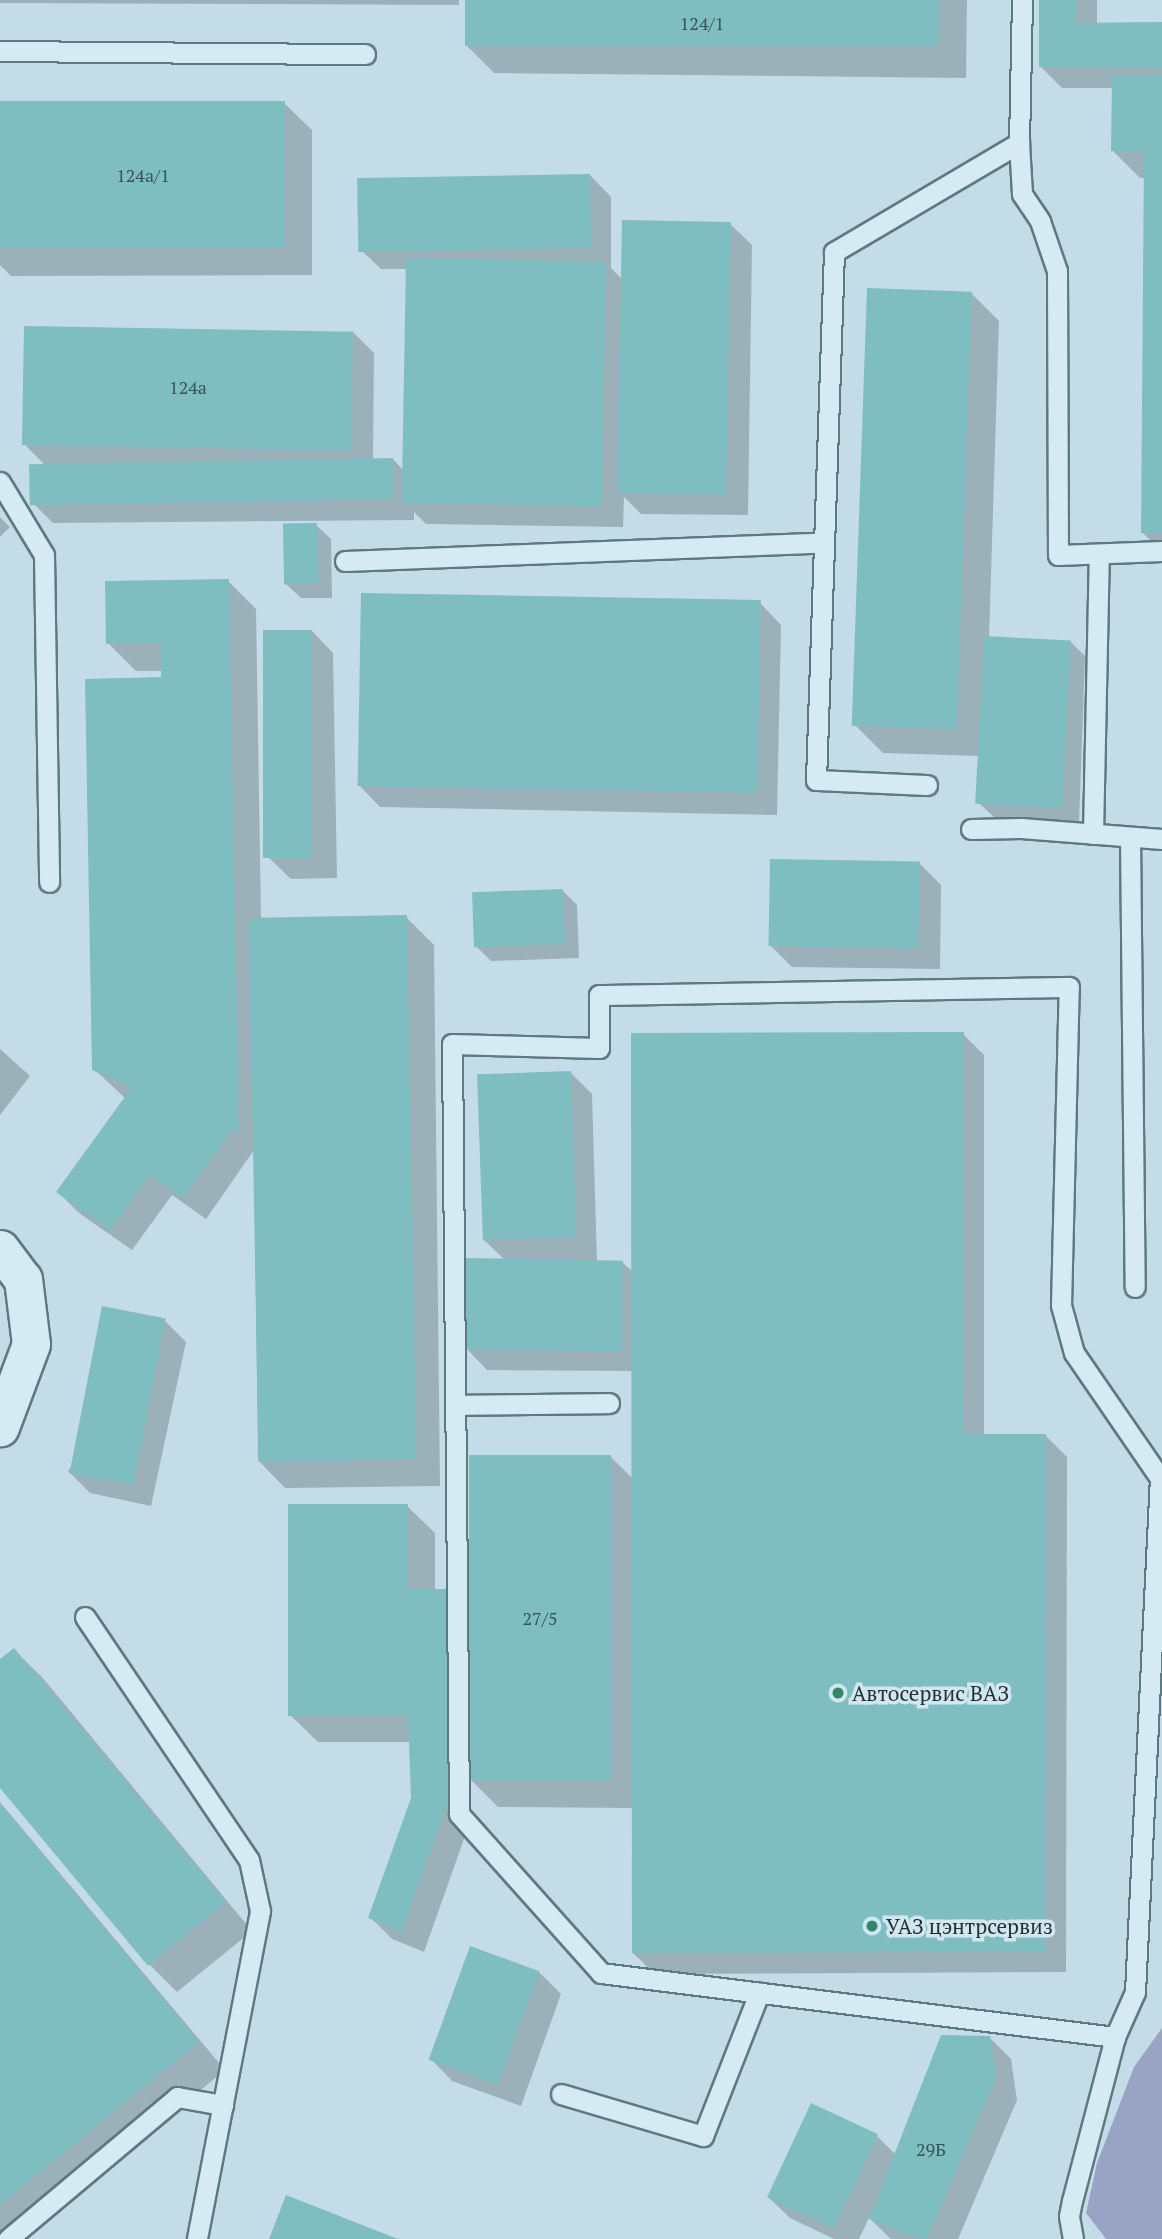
<!DOCTYPE html>
<html>
<head>
<meta charset="utf-8">
<style>
	body { margin:0 }
	#map { position:relative; width:1162px; height:2239px; overflow:hidden; background:#c4dce8; font-family:"PT Serif",serif }
	div>[style] { position:absolute }
	.green>* { inset:0; background:#99a4c4 }
	.shadow>* { inset:0; background:#0003; transform-origin:0 0 }
	.building>* { inset:0; background:#7ebec1; transform-origin:0 0 }
	.roads { filter:drop-shadow(2px 0 #5d7a80) drop-shadow(-2px 0 #5d7a80) drop-shadow(0 2px #5d7a80) drop-shadow(0 -2px #5d7a80) }
	.lane>* { height:19px; margin:-9.5px; padding:0 9.5px; transform-origin:9.5px; border-radius:9.5px; background:#d6eaf4 }
	.street>* { height:37px; margin:-18.5px; padding:0 18.5px; transform-origin:18.5px; border-radius:18.5px; background:#d6eaf4 }
	.dots>* { width:19px; height:19px; translate:-50% -50%; box-sizing:border-box; border:4px solid #d2e6f0; border-radius:50% }
	span { translate:-50% -50%; white-space:nowrap; text-align:center; line-height:1.15; -webkit-text-stroke:7px #d2e6f0; paint-order:stroke }
	.number-label { font-size:18px; color:#375456 }
	.number-label span { -webkit-text-stroke-width:0 }
	.poi-label { font-size:21px; color:#1f3032 }
	.left { translate:0 -50%; text-align:left }
</style>
</head>
<body>
<div id="map">
	<div class="green">
		<div style="clip-path:polygon(1162px 2028px,1162px 2239px,1106px 2239px,1086px 2213px,1097px 2163px,1134px 2067px)"></div>
	</div>
	<div class="shadow">
		<div style="clip-path:polygon(0 0,459px 0,459px 5px,0 3px)"></div>
		<div style="clip-path:polygon(467px 0,967px 0,966px 78px,494px 73px,466px 45px)"></div>
		<div style="clip-path:polygon(1041px 0,1097px 0,1097px 24px,1162px 24px,1162px 552px,1143px 533px,1146px 178px,1140px 178px,1112px 150px,1113px 88px,1062px 88px,1041px 67px)"></div>
		<div style="clip-path:polygon(0 103px,284px 103px,312px 130px,312px 275px,11px 276px,0 265px)"></div>
		<div style="clip-path:polygon(590px 175px,611px 197px,611px 268px,623px 280px,730px 224px,752px 245px,748px 515px,641px 514px,624px 497px,623px 527px,426px 524px,414px 512px,414px 520px,53px 523px,31px 501px,43px 463px,24px 444px,352px 331px,374px 353px,373px 460px,393px 459px,405px 472px,408px 269px,381px 269px,359px 248px)"></div>
		<div style="clip-path:polygon(971px 293px,999px 321px,989px 638px,1070px 641px,1085px 656px,1079px 822px,995px 818px,980px 804px,982px 756px,883px 753px,855px 725px)"></div>
		<div style="left:0;top:517px;width:14px;height:88px;rotate:45deg"></div>
		<div style="clip-path:polygon(316px 525px,331px 539px,332px 598px,301px 598px,286px 584px)"></div>
		<div style="clip-path:polygon(228px 581px,256px 609px,261px 919px,406px 917px,434px 945px,440px 1486px,285px 1488px,258px 1460px,254px 1150px,206px 1219px,172px 1195px,132px 1250px,79px 1213px,58px 1192px,126px 1099px,94px 1069px,163px 671px,136px 671px,108px 643px)"></div>
		<div style="clip-path:polygon(760px 603px,781px 625px,777px 815px,380px 807px,359px 785px)"></div>
		<div style="clip-path:polygon(312px 631px,333px 653px,337px 878px,291px 879px,269px 858px)"></div>
		<div style="clip-path:polygon(919px 863px,941px 885px,940px 969px,792px 967px,770px 945px)"></div>
		<div style="clip-path:polygon(562px 890px,577px 905px,579px 958px,491px 961px,476px 946px)"></div>
		<div style="clip-path:polygon(963px 1034px,984px 1055px,984px 1435px,1046px 1436px,1067px 1457px,1066px 1972px,655px 1974px,633px 1953px,633px 1808px,498px 1807px,470px 1779px,470px 1822px,424px 1952px,392px 1939px,370px 1917px,413px 1798px,412px 1742px,318px 1742px,290px 1715px,407px 1506px,435px 1533px,435px 1591px,446px 1591px,471px 1615px,611px 1457px,633px 1479px,633px 1371px,487px 1370px,466px 1348px,505px 1260px,483px 1239px,570px 1072px,592px 1094px,597px 1261px,622px 1262px,633px 1272px)"></div>
		<div style="clip-path:polygon(0 1049px,30px 1076px,0 1115px)"></div>
		<div style="clip-path:polygon(165px 1321px,186px 1342px,151px 1506px,90px 1493px,68px 1471px)"></div>
		<div style="clip-path:polygon(14px 1650px,42px 1677px,252px 1931px,177px 1992px,150px 1965px,0 1785px,0 1661px)"></div>
		<div style="clip-path:polygon(0 1802px,225px 2070px,20px 2239px,0 2239px)"></div>
		<div style="clip-path:polygon(539px 1972px,561px 1994px,521px 2106px,452px 2081px,431px 2059px)"></div>
		<div style="clip-path:polygon(989px 2037px,1011px 2059px,1017px 2100px,958px 2239px,891px 2239px,869px 2218px,859px 2239px,834px 2239px,790px 2218px,768px 2197px,877px 2136px,896px 2155px)"></div>
	</div>
	<div class="building">
		<div style="left:465px;top:0;width:474px;height:46px"></div>
		<div style="clip-path:polygon(1039px 0,1076px 0,1076px 23px,1162px 22px,1162px 68px,1039px 67px)"></div>
		<div style="clip-path:polygon(1112px 75px,1162px 75px,1162px 533px,1141px 533px,1144px 151px,1111px 151px)"></div>
		<div style="left:285px;top:101px;width:147px;height:285px;rotate:90deg"></div>
		<div style="left:590px;top:174px;width:74px;height:233px;rotate:89deg"></div>
		<div style="left:622px;top:220px;width:109px;height:273px;rotate:1deg"></div>
		<div style="left:406px;top:258px;width:200px;height:245px;rotate:1deg"></div>
		<div style="left:867px;top:288px;width:105px;height:438px;rotate:2deg"></div>
		<div style="left:24px;top:326px;width:329px;height:119px;rotate:1deg"></div>
		<div style="left:393px;top:458px;width:41px;height:364px;rotate:89deg"></div>
		<div style="left:317px;top:523px;width:61px;height:34px;rotate:89deg"></div>
		<div style="clip-path:polygon(229px 579px,239px 1133px,232px 1130px,183px 1198px,150px 1175px,110px 1230px,56px 1192px,132px 1087px,92px 1070px,85px 679px,161px 677px,161px 643px,106px 644px,105px 581px)"></div>
		<div style="left:361px;top:593px;width:400px;height:193px;rotate:1deg"></div>
		<div style="left:263px;top:630px;width:49px;height:228px"></div>
		<div style="left:984px;top:636px;width:87px;height:168px;rotate:3deg"></div>
		<div style="left:770px;top:859px;width:150px;height:87px;rotate:1deg"></div>
		<div style="left:563px;top:889px;width:55px;height:91px;rotate:88deg"></div>
		<div style="left:407px;top:915px;width:544px;height:158px;rotate:89deg"></div>
		<div style="clip-path:polygon(964px 1032px,963px 1434px,1046px 1434px,1045px 1952px,632px 1953px,631px 1033px)"></div>
		<div style="left:571px;top:1071px;width:166px;height:94px;rotate:88deg"></div>
		<div style="left:465px;top:1258px;width:158px;height:91px;rotate:1deg"></div>
		<div style="left:102px;top:1306px;width:65px;height:170px;rotate:11deg"></div>
		<div style="left:469px;top:1455px;width:142px;height:325px"></div>
		<div style="clip-path:polygon(288px 1504px,408px 1504px,408px 1589px,447px 1589px,449px 1799px,402px 1932px,368px 1918px,411px 1798px,408px 1715px,288px 1716px)"></div>
		<div style="clip-path:polygon(14px 1648px,226px 1902px,148px 1966px,0 1788px,0 1659px)"></div>
		<div style="clip-path:polygon(0 1803px,199px 2042px,0 2205px)"></div>
		<div style="left:470px;top:1946px;width:74px;height:121px;rotate:20deg"></div>
		<div style="clip-path:polygon(941px 2035px,990px 2036px,996px 2078px,927px 2239px,919px 2239px,869px 2219px)"></div>
		<div style="left:811px;top:2103px;width:74px;height:104px;rotate:25deg"></div>
		<div style="clip-path:polygon(286px 2195px,398px 2239px,269px 2239px)"></div>
	</div>
	<div class="roads">
		<div class="lane">
			<div style="left:0;top:51px;width:365px;rotate:0.5deg"></div>
			<div style="left:1019px;top:143px;width:51px;rotate:86.6deg"></div>
			<div style="left:1022px;top:194px;width:32px;rotate:56deg"></div>
			<div style="left:1040px;top:221px;width:53px;rotate:71.2deg"></div>
			<div style="left:1057px;top:271px;width:284px;rotate:89.8deg"></div>
			<div style="left:1058px;top:555px;width:104px;rotate:-2.2deg"></div>
			<div style="left:0;top:482px;width:85px;rotate:58.9deg"></div>
			<div style="left:44px;top:555px;width:327px;rotate:89.1deg"></div>
			<div style="left:345px;top:561px;width:479px;rotate:-2.2deg"></div>
			<div style="left:927px;top:785px;width:111px;rotate:-177.4deg"></div>
			<div style="left:816px;top:780px;width:528px;rotate:-88.05deg"></div>
			<div style="left:834px;top:252px;width:215px;rotate:-30.5deg"></div>
			<div style="left:1019px;top:143px;width:143px;rotate:-88.8deg"></div>
			<div style="left:971px;top:829px;width:50px;rotate:-1.1deg"></div>
			<div style="left:1021px;top:828px;width:141px;rotate:4.5deg"></div>
			<div style="left:1093px;top:834px;width:280px;rotate:-88.8deg"></div>
			<div style="left:1130px;top:837px;width:450px;rotate:89.4deg"></div>
			<div style="left:455px;top:1405px;width:154px;rotate:-0.7deg"></div>
			<div style="left:85px;top:1617px;width:293px;rotate:56deg"></div>
			<div style="left:249px;top:1860px;width:52px;rotate:77.8deg"></div>
			<div style="left:260px;top:1911px;width:334px;rotate:100.9deg"></div>
			<div style="left:561px;top:2094px;width:148px;rotate:16.5deg"></div>
			<div style="left:703px;top:2136px;width:154px;rotate:-68.6deg"></div>
			<div style="left:8px;top:2239px;width:221px;rotate:-40deg"></div>
			<div style="left:177px;top:2097px;width:47px;rotate:9.9deg"></div>
			<div style="left:1073px;top:2239px;width:23px;rotate:-100deg"></div>
			<div style="left:1069px;top:2216px;width:15px;rotate:-79deg"></div>
			<div style="left:1072px;top:2201px;width:170px;rotate:-75.3deg"></div>
			<div style="left:1115px;top:2037px;width:49px;rotate:-66deg"></div>
			<div style="left:1135px;top:1992px;width:515px;rotate:-87.22deg"></div>
			<div style="left:1160px;top:1478px;width:152px;rotate:-124.5deg"></div>
			<div style="left:1074px;top:1353px;width:50px;rotate:-105.2deg"></div>
			<div style="left:1061px;top:1305px;width:318px;rotate:-88.6deg"></div>
			<div style="left:1069px;top:987px;width:470px;rotate:179deg"></div>
			<div style="left:599px;top:995px;width:53px;rotate:90deg"></div>
			<div style="left:599px;top:1048px;width:147px;rotate:-178.4deg"></div>
			<div style="left:452px;top:1044px;width:770px;rotate:89.48deg"></div>
			<div style="left:459px;top:1814px;width:213px;rotate:48.2deg"></div>
			<div style="left:601px;top:1973px;width:518px;rotate:7.1deg"></div>
		</div>
		<div class="street">
			<div style="left:0;top:1249px;width:38px;rotate:53deg"></div>
			<div style="left:23px;top:1279px;width:65px;rotate:83deg"></div>
			<div style="left:31px;top:1344px;width:89px;rotate:110.5deg"></div>
		</div>
	</div>
	<div class="dots">
		<div style="left:838px;top:1693px;background:#348769"></div>
		<div style="left:872px;top:1926px;background:#348769"></div>
	</div>
	<div class="number-label">
		<span style="left:702px;top:23px">124/1</span>
		<span style="left:143px;top:175px">124а/1</span>
		<span style="left:188px;top:387px">124а</span>
		<span style="left:540px;top:1618px">27/5</span>
		<span style="left:931px;top:2149px">29Б</span>
	</div>
	<div class="poi-label">
		<span class="left" style="left:852px;top:1693px">Автосервис ВАЗ</span>
		<span class="left" style="left:886px;top:1926px">УАЗ цэнтрсервиз</span>
	</div>
</div>
</body>
</html>
